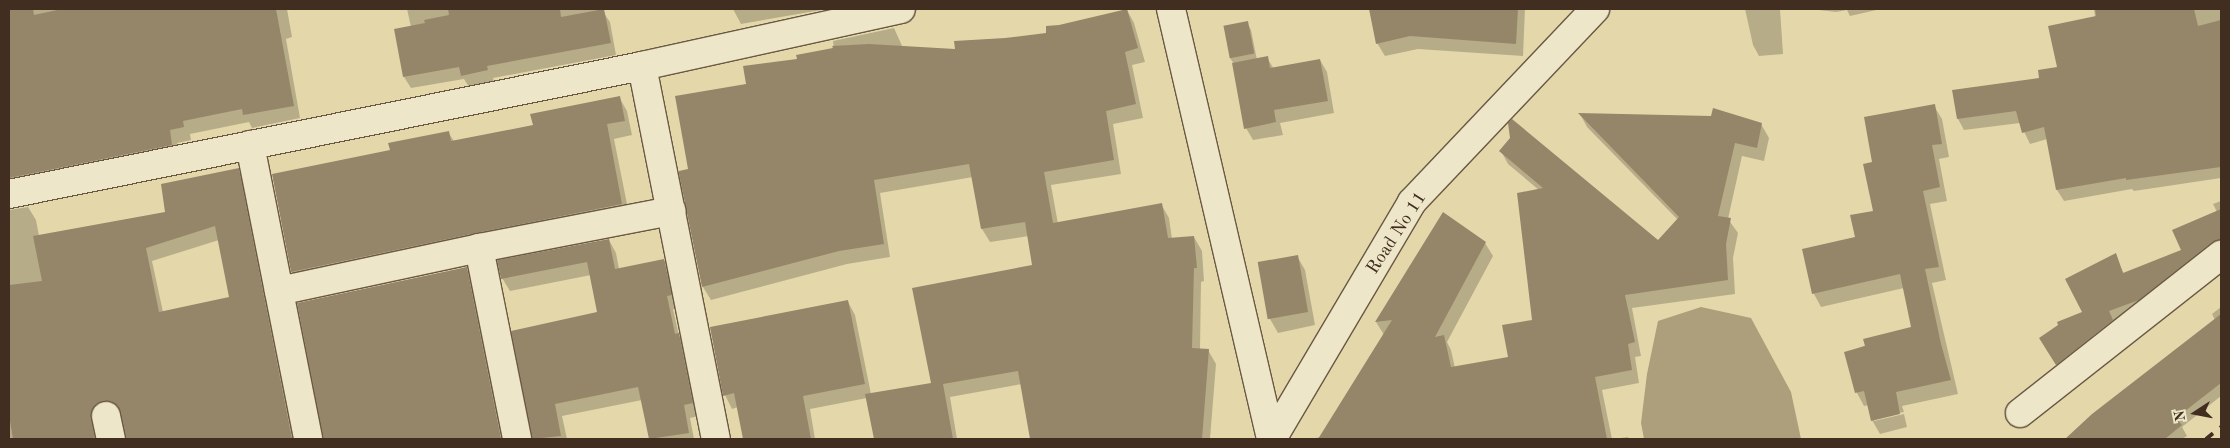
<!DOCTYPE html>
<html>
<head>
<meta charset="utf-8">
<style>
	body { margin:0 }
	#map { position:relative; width:2230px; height:448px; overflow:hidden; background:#e4d8ab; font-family:"Old Standard TT",serif }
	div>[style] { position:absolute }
	.water>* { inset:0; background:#ad9e7c }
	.shadow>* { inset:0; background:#0003 }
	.building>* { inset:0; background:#968669; transform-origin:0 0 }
	.roads { filter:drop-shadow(1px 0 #6a5844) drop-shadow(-1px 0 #6a5844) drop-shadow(0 1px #6a5844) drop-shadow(0 -1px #6a5844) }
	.street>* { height:28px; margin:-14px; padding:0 14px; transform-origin:14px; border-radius:14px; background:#ede6c8 }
	.secondary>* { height:28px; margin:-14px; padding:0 14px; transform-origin:14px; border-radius:14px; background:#ede6c8 }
	.rail>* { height:4px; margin-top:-2px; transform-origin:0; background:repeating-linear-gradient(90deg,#412e21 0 9px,transparent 0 18px) }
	span { translate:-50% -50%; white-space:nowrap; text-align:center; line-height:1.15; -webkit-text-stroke:4.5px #ede6c8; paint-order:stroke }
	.street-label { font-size:18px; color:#412e21 }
	.frame { position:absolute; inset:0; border:10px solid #412e21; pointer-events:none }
	.north { position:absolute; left:2170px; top:388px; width:50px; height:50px; -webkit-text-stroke:4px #ede6c8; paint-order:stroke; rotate:259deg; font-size:14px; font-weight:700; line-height:20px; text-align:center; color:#412e21 }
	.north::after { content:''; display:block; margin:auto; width:18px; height:22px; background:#412e21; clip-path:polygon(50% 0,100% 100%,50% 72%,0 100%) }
</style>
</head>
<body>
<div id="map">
	<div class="water">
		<div style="clip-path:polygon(1701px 307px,1751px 318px,1791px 392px,1801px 439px,1644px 439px,1641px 423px,1647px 374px,1658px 321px)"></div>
	</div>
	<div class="shadow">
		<div style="clip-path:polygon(9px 9px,287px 9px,292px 37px,286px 39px,300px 118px,252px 128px,249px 122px,190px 134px,191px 140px,177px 143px,179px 158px,9px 194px)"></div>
		<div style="clip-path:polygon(407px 9px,601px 9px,610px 22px,616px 55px,493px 78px,494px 82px,469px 87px,464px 79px,411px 88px,404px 77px,411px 27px)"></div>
		<div style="clip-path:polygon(733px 9px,893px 9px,834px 22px,827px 9px,741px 24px)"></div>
		<div style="clip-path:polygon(1370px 9px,1525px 9px,1523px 56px,1418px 49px,1385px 56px,1377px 43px)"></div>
		<div style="clip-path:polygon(1745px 9px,1780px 9px,1783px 54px,1759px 56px,1753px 45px)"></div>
		<div style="clip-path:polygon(1810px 9px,1881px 9px,1850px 16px,1847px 10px,1836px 12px)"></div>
		<div style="clip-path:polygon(2094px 9px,2221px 9px,2221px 178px,2134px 191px,2132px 189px,2064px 201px,2057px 190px,2047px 139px,2030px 144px,2020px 123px,1964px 130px,1958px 119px,1954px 91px,2041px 79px,2058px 68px,2095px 17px)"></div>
		<div style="clip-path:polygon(1127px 10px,1134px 23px,1145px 62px,1132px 65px,1143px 118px,1113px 124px,1121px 174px,1051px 185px,1058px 224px,1161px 204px,1169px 218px,1172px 239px,1194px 237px,1202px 251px,1204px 281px,1201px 282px,1200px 350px,1208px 350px,1216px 364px,1210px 439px,1031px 439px,1022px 384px,950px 397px,957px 439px,875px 439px,867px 398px,810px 409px,815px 439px,745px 439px,738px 407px,732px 409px,725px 395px,848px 302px,855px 315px,871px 394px,932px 384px,1034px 266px,1029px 236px,990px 242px,982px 229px,973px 177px,880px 193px,890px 257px,847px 264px,711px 300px,703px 287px,689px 170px,747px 85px,798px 60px,834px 49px,833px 41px,894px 28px,903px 48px,956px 51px,1005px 40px,1047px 34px,1059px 26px)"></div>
		<div style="clip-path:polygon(1247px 23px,1251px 30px,1257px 60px,1267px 58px,1274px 69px,1320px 60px,1327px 72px,1334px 113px,1280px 123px,1283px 135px,1253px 140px,1246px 128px,1234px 64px,1230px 58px)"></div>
		<div style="clip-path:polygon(619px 97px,627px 111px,632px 135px,614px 139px,630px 219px,300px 286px,292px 272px,273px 175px,391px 151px,448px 132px,454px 141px,534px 126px)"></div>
		<div style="clip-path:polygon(1934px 106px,1942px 119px,1949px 157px,1939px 159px,1947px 201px,1930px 204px,1946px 280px,1932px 283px,1958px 394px,1902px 406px,1904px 412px,1874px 418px,1874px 421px,1904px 414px,1907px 427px,1880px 434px,1872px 420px,1869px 405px,1864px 406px,1857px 393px,1845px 353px,1912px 328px,1904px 288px,1821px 307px,1814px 294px,1803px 250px,1856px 238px,1874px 212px,1874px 163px)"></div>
		<div style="clip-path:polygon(1580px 114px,1761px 124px,1769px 138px,1764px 161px,1742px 156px,1728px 219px,1738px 233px,1733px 258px,1735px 294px,1632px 308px,1641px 356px,1635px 357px,1639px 383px,1602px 390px,1612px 439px,1310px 439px,1321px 437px,1384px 335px,1376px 322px,1485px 243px,1493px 256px,1447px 342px,1451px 350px,1455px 368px,1509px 358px,1534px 321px,1539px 190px,1508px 164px,1501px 151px,1658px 242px,1678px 220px,1587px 127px)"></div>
		<div style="clip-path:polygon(evenodd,238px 170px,245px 183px,296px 439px,127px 439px,121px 415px,119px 414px,99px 439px,9px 439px,9px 210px,28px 207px,36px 220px,39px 236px,166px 213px,238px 170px,219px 240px,230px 298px,163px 312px,152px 261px,219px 240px)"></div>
		<div style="clip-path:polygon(2221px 201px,2221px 252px,2064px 375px,2046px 349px,2084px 313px,2115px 255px,2124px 274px,2182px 251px,2217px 212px,2213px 204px)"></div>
		<div style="clip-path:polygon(609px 240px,616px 253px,619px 269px,664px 260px,671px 273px,678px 308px,673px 309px,679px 336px,686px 348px,699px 416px,690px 418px,694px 439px,651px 439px,642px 400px,562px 416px,567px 439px,533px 439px,598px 313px,591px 275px,510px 291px,502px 278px)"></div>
		<div style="clip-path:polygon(1297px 256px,1305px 270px,1315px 325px,1278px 333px,1270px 319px)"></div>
		<div style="clip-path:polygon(466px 268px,474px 281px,505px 439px,324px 439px)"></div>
		<div style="clip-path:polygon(2221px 307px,2221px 396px,2182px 427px,2187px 436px,2182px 439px,2066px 439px,2093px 415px,2215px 320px,2212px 314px)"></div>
		<div style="clip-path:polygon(1628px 437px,1629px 439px,1613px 439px)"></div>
	</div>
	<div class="building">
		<div style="clip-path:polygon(9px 9px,33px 9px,34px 15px,62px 9px,276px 9px,294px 106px,243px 115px,242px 109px,183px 121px,184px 127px,170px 130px,172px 145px,9px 178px)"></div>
		<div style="clip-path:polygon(448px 9px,560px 9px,561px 17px,604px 9px,611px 43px,487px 66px,488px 70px,461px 76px,459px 67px,403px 77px,394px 29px,425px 23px,424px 20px,449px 15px)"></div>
		<div style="clip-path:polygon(1127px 9px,1138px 48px,1125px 52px,1136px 104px,1106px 111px,1114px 160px,1044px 172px,1053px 223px,1162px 203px,1168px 238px,1194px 236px,1197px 268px,1194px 268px,1192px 348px,1209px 349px,1202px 439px,1030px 439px,1018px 371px,943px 384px,953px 439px,874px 439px,865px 394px,931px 383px,912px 288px,1032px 265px,1025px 222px,981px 229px,969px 164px,874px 180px,884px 244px,839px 251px,702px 287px,679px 174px,679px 171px,688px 169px,675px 96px,746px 84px,743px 66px,797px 59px,796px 55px,833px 48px,832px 46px,869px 44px,955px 49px,954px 41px,1005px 38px,1046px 33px,1046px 26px,1059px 25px)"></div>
		<div style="clip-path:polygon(1369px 9px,1518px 9px,1516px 44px,1410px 36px,1376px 44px)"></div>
		<div style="clip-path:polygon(2095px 9px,2194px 9px,2198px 26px,2221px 20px,2221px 167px,2126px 180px,2126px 178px,2056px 190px,2044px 127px,2022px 133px,2016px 111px,1957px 119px,1952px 90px,2039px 78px,2038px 70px,2057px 67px,2048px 26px,2096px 16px)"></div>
		<div style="left:1248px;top:21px;width:33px;height:25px;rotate:79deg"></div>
		<div style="clip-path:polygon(1268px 56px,1270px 68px,1320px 59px,1328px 101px,1274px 110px,1276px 122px,1244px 129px,1232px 63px)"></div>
		<div style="clip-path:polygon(620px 96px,625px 121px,607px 124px,622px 204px,476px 233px,291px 272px,272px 174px,390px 150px,388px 143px,449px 131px,451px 141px,533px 125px,530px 114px)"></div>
		<div style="clip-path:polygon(1935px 104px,1942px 144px,1932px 145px,1940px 187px,1923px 191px,1939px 267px,1925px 269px,1941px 344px,1951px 380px,1896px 392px,1900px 414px,1871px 421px,1864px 391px,1855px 393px,1844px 352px,1865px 346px,1863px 339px,1911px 327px,1900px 274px,1812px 294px,1802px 249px,1855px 237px,1850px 215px,1873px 211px,1863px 164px,1872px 162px,1864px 117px)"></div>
		<div style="clip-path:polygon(1713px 108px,1762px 123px,1757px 148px,1735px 143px,1718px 216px,1731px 218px,1726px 244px,1728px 280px,1625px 295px,1635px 342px,1628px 344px,1632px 370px,1595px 377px,1607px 439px,1318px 439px,1392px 320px,1375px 322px,1443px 212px,1486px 242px,1435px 337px,1444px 335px,1451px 367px,1508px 357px,1502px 325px,1532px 320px,1517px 193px,1543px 188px,1499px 151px,1510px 138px,1508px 123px,1512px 119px,1658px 240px,1679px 217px,1578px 113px,1711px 116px)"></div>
		<div style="clip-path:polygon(evenodd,239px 168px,292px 439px,126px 439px,118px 406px,111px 401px,103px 401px,96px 404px,91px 412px,95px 439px,13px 439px,9px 415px,9px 285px,42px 281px,33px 236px,165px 212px,161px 184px,239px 168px,215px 226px,229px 297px,159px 312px,146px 248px,215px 226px)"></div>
		<div style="clip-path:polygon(2221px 209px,2221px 240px,2211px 243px,2139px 300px,2109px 311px,2113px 320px,2056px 365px,2039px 338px,2058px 325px,2057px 322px,2082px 312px,2065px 279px,2116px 253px,2123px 273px,2181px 250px,2172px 230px)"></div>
		<div style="clip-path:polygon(609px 239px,615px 269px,664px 259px,672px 295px,667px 296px,675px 334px,679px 333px,693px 403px,684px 405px,689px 433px,649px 439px,638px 387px,555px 404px,561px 436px,532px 439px,511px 331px,597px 312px,587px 262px,501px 279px,497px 260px)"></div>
		<div style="left:1298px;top:255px;width:58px;height:41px;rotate:80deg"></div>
		<div style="clip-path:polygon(467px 267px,501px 439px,323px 439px,297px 303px)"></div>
		<div style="clip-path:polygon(848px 300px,865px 384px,803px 396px,811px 439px,743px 439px,734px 393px,723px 396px,710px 327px)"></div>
		<div style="clip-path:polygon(2221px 314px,2221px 383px,2176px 418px,2182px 425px,2165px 439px,2065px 439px,2092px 414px)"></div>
	</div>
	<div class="roads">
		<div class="street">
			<div style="left:1171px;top:9px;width:441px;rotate:76.9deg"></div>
			<div style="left:642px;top:66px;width:380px;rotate:78.8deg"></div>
			<div style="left:250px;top:145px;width:300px;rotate:78.8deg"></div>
			<div style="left:9px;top:194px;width:646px;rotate:-11.43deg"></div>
			<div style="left:642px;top:66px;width:265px;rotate:-12.4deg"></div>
			<div style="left:479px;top:248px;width:195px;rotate:78.7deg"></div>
			<div style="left:279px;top:291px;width:205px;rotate:-12.1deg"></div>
			<div style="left:479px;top:248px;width:196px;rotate:-10.9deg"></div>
			<div style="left:2020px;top:413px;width:256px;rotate:-38.2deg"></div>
			<div style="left:106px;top:416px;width:24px;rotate:78deg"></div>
		</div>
		<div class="secondary">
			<div style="left:1272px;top:439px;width:275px;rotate:-59.4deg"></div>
			<div style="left:1412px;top:202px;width:266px;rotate:-46.5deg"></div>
		</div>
	</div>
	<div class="rail">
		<div style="left:2206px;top:439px;width:19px;rotate:-39deg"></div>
	</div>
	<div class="street-label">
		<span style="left:1397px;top:233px;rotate:-57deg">Road No 11</span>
	</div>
	<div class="frame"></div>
	<div class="north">N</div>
</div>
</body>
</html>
